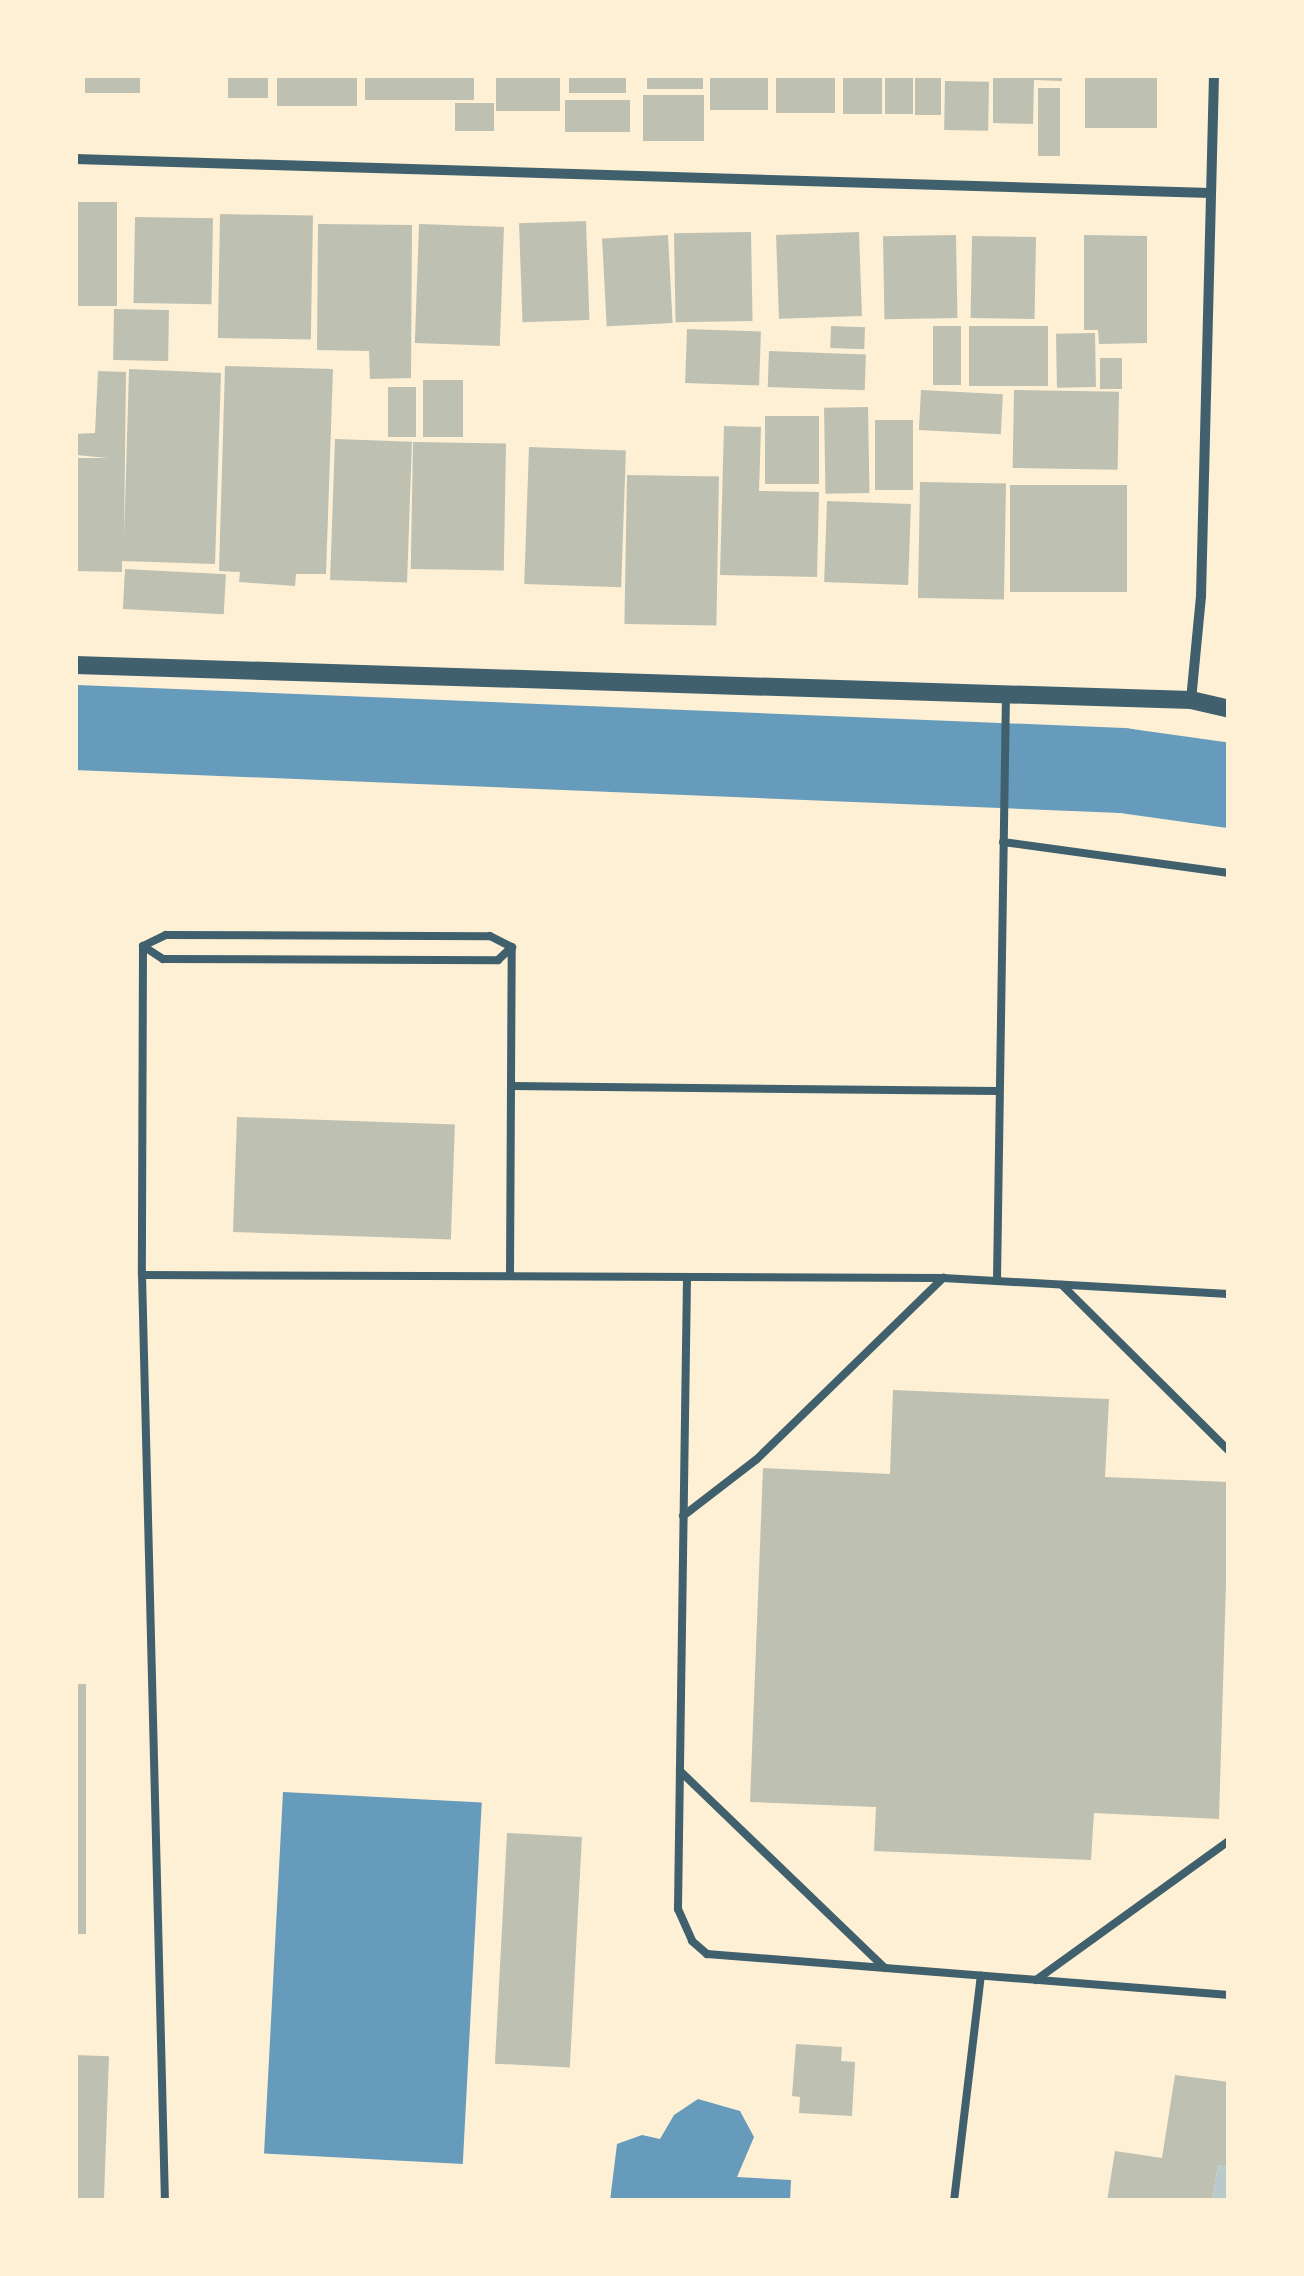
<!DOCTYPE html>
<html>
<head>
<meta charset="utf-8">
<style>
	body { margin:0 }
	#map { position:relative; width:1304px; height:2276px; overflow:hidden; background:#fdf0d5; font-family:Lato,sans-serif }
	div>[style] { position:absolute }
	.green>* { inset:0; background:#b9caca }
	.water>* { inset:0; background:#669bbc; transform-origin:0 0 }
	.river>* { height:85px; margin:-42.5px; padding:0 42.5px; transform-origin:42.5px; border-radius:42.5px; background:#669bbc }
	.building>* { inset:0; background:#bec0b2; transform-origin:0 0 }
	.service>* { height:8px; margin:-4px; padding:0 4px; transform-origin:4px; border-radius:4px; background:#3f606c }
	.minor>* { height:10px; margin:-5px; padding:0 5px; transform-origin:5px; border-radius:5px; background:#3f606c }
	.tertiary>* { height:18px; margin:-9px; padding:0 9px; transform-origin:9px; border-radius:9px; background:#3f606c }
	span { translate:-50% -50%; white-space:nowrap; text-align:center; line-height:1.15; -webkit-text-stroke:10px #fdf0d5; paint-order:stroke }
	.frame { position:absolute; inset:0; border:78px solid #fdf0d5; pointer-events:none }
</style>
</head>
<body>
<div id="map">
	<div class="green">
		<div style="clip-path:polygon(1218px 2165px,1229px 2167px,1229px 2201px,1212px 2201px)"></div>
	</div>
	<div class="water">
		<div style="left:283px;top:1792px;width:199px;height:362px;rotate:3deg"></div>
		<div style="clip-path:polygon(698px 2099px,740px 2111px,754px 2137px,737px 2177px,791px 2180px,790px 2201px,610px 2201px,617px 2144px,642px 2135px,660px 2139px,674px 2115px)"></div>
	</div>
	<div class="river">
		<div style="left:75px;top:727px;width:1048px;rotate:2.35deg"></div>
		<div style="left:1122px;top:770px;width:108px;rotate:8deg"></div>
	</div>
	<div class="building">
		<div style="left:85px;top:75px;width:55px;height:18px"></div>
		<div style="left:228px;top:75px;width:40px;height:23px"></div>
		<div style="left:277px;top:75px;width:80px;height:31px"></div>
		<div style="left:365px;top:75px;width:109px;height:25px"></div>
		<div style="left:496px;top:75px;width:64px;height:36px"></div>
		<div style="left:569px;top:75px;width:57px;height:18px"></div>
		<div style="left:647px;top:75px;width:56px;height:14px"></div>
		<div style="left:710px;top:75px;width:58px;height:35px"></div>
		<div style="left:776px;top:75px;width:59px;height:38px"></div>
		<div style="left:843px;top:75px;width:39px;height:39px"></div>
		<div style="left:885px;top:75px;width:28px;height:39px"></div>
		<div style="left:915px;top:75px;width:26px;height:40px"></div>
		<div style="clip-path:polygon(993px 75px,1062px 75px,1062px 81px,1034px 80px,1033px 124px,993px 123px)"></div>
		<div style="left:1085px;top:75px;width:72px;height:53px"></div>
		<div style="left:945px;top:81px;width:44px;height:49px;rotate:1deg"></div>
		<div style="left:1038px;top:88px;width:22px;height:68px"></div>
		<div style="left:643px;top:95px;width:61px;height:46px"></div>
		<div style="left:565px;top:100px;width:65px;height:32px"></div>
		<div style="left:455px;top:103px;width:39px;height:28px"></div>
		<div style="left:75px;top:202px;width:42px;height:104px"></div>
		<div style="left:220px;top:214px;width:93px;height:124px;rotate:1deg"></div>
		<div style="left:135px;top:217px;width:78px;height:86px;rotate:1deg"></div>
		<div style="left:586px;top:221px;width:99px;height:67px;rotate:88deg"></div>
		<div style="clip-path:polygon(318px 224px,412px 225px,411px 378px,370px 379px,369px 351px,317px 350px)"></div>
		<div style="left:419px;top:224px;width:85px;height:119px;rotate:2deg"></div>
		<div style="left:751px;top:232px;width:89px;height:77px;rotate:89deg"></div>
		<div style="left:859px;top:232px;width:84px;height:83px;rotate:88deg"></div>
		<div style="left:668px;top:235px;width:88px;height:66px;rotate:87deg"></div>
		<div style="left:956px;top:235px;width:83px;height:73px;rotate:89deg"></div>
		<div style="clip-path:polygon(1084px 235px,1147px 236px,1147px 343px,1099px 344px,1098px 330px,1084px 330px)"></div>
		<div style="left:972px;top:236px;width:64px;height:82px;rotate:1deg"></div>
		<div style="left:114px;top:309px;width:55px;height:51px;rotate:1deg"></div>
		<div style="left:831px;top:326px;width:34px;height:22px;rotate:2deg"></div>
		<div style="left:933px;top:326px;width:28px;height:59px"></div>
		<div style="left:1048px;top:326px;width:60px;height:79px;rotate:90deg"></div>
		<div style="left:687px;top:329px;width:74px;height:54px;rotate:2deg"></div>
		<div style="left:1095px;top:333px;width:54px;height:39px;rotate:89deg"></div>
		<div style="left:769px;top:351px;width:97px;height:36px;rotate:2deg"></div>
		<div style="left:1100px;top:358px;width:22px;height:31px"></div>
		<div style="clip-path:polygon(225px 366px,333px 369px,326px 574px,296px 574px,295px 586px,239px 582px,240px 572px,219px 571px)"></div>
		<div style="clip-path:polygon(129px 369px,221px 373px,215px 564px,122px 561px,122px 572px,75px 571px,75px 458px,108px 458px,76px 455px,75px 434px,95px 433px,98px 371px,126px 372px,124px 541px)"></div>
		<div style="left:423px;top:380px;width:40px;height:57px"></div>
		<div style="left:388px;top:387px;width:28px;height:50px"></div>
		<div style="left:921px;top:390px;width:82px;height:40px;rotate:3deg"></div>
		<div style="left:1014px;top:390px;width:105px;height:78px;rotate:1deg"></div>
		<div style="left:868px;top:407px;width:86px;height:44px;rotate:89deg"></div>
		<div style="left:765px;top:416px;width:54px;height:68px"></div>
		<div style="left:875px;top:420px;width:38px;height:70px"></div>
		<div style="clip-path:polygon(724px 426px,761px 427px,759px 491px,819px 492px,817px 577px,720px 575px)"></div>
		<div style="left:335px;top:439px;width:77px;height:141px;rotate:2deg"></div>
		<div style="left:413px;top:442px;width:93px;height:127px;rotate:1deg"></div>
		<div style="left:529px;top:447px;width:97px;height:137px;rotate:2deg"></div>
		<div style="left:627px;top:475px;width:92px;height:149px;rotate:1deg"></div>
		<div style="left:920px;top:482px;width:86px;height:116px;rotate:1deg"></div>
		<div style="left:1010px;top:485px;width:117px;height:107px"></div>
		<div style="left:827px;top:501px;width:84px;height:81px;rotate:2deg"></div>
		<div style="left:125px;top:569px;width:101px;height:40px;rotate:3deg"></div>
		<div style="left:237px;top:1117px;width:218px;height:115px;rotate:2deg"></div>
		<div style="clip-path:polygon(893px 1390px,1109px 1399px,1105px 1477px,1229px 1482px,1219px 1819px,1094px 1813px,1091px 1860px,874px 1851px,876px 1807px,750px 1802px,763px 1468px,890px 1474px)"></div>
		<div style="left:75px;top:1684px;width:11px;height:250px"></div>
		<div style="left:507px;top:1833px;width:75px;height:231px;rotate:3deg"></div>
		<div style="clip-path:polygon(796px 2044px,842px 2047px,841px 2061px,855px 2062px,852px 2116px,799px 2113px,800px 2097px,792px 2096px)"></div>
		<div style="left:75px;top:2055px;width:34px;height:146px;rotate:2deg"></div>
		<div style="clip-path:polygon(1175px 2075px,1229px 2082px,1229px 2167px,1218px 2165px,1212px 2201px,1107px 2201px,1115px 2151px,1162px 2158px)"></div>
	</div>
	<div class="service">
		<div style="left:1003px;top:842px;width:228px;rotate:7.8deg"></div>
		<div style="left:143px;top:946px;width:329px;rotate:90.2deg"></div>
		<div style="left:142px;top:1275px;width:926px;rotate:88.58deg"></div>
		<div style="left:143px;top:946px;width:24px;rotate:33deg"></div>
		<div style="left:163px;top:959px;width:335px;rotate:0.2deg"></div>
		<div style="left:498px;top:960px;width:19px;rotate:-43deg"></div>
		<div style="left:143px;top:946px;width:25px;rotate:-26deg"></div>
		<div style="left:166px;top:935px;width:324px;rotate:0.2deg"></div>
		<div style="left:490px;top:936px;width:25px;rotate:27deg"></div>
		<div style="left:511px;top:1086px;width:487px;rotate:0.6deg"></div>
		<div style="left:142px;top:1275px;width:801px;rotate:0.21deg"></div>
		<div style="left:943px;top:1278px;width:286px;rotate:3.2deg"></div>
		<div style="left:510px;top:1276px;width:329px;rotate:-89.7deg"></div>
		<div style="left:687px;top:1278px;width:631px;rotate:90.82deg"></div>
		<div style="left:678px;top:1909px;width:35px;rotate:66deg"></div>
		<div style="left:692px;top:1941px;width:20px;rotate:41deg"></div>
		<div style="left:707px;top:1954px;width:524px;rotate:4.49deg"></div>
		<div style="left:997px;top:1280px;width:586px;rotate:-89.12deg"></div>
		<div style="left:1062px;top:1285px;width:235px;rotate:44.8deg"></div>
		<div style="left:683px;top:1516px;width:93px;rotate:-37.6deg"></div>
		<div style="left:757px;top:1459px;width:260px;rotate:-44.2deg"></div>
		<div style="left:680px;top:1771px;width:284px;rotate:43.9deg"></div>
		<div style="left:1036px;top:1980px;width:238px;rotate:-35.8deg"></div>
		<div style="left:954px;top:2201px;width:227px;rotate:-83.2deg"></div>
	</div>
	<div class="minor">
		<div style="left:75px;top:159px;width:1136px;rotate:1.72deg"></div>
		<div style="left:1191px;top:700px;width:104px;rotate:-84.5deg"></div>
		<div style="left:1201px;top:596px;width:521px;rotate:-88.57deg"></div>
	</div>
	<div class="tertiary">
		<div style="left:75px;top:665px;width:1117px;rotate:1.8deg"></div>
		<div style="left:1191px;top:700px;width:39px;rotate:13deg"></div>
	</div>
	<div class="frame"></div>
</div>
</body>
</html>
